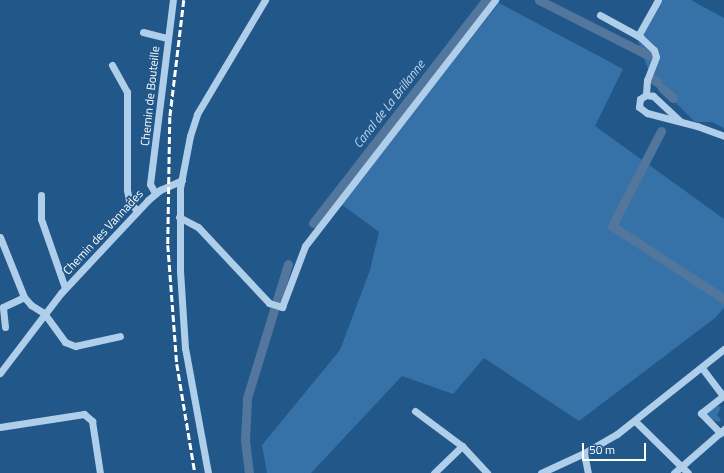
<!DOCTYPE html>
<html>
<head>
<meta charset="utf-8">
<style>
	body { margin:0 }
	#map { position:relative; width:724px; height:473px; overflow:hidden; background:#22578a; font-family:"Titillium Web",sans-serif }
	div>[style] { position:absolute }
	.green>* { inset:0; background:#3671a7 }
	.canal>* { height:9px; margin:-4.5px; padding:0 4.5px; transform-origin:4.5px; border-radius:4.5px; background:#53779c }
	.minor>* { height:7px; margin:-3.5px; padding:0 3.5px; transform-origin:3.5px; border-radius:3.5px; background:#afceea }
	.rail>* { height:2.5px; margin-top:-1.25px; transform-origin:0; background:repeating-linear-gradient(90deg,#fff 0 7px,transparent 0 10px) }
	span { translate:-50% -50%; white-space:nowrap; text-align:center; line-height:1.15; -webkit-text-stroke:3.5px #22578a; paint-order:stroke }
	.street-label { font-size:12px; color:#fff }
	.water-label { font-size:13px; color:#bbd8f2; font-style:italic }
	.scale { position:absolute; left:582px; top:443px; width:64px; height:18px; box-sizing:border-box; border:2px solid #fff; border-top:0; padding-left:5px; font-size:12px; line-height:14px; white-space:nowrap; color:#fff; -webkit-text-stroke:3px #22578a; paint-order:stroke }
</style>
</head>
<body>
<div id="map">
	<div class="green">
		<div style="clip-path:polygon(658px 0,691px 0,724px 18px,724px 128px,712px 122px,695px 122px,651px 78px,637px 38px)"></div>
		<div style="clip-path:polygon(499px 3px,623px 69px,595px 126px,724px 219px,724px 308px,715px 318px,579px 421px,484px 358px,453px 394px,402px 376px,311px 473px,267px 473px,262px 445px,340px 350px,370px 270px,379px 232px,341px 204px)"></div>
		<div style="clip-path:polygon(715px 405px,721px 407px,717px 415px,721px 419px,719px 422px,705px 417px,703px 413px)"></div>
	</div>
	<div class="canal">
		<div style="left:539px;top:0;width:122px;rotate:26.8deg"></div>
		<div style="left:653px;top:79px;width:6px;rotate:39deg"></div>
		<div style="left:662px;top:88px;width:15px;rotate:42deg"></div>
		<div style="left:661px;top:131px;width:107px;rotate:117.3deg"></div>
		<div style="left:612px;top:226px;width:134px;rotate:33.1deg"></div>
		<div style="left:313px;top:223px;width:282px;rotate:-52.2deg"></div>
		<div style="left:249px;top:473px;width:32px;rotate:-97deg"></div>
		<div style="left:245px;top:441px;width:43px;rotate:-87.3deg"></div>
		<div style="left:247px;top:398px;width:140px;rotate:-73deg"></div>
	</div>
	<div class="minor">
		<div style="left:600px;top:15px;width:46px;rotate:28.8deg"></div>
		<div style="left:640px;top:37px;width:19px;rotate:43deg"></div>
		<div style="left:654px;top:50px;width:7px;rotate:74deg"></div>
		<div style="left:656px;top:57px;width:25px;rotate:111deg"></div>
		<div style="left:647px;top:80px;width:15px;rotate:94deg"></div>
		<div style="left:143px;top:32px;width:25px;rotate:14deg"></div>
		<div style="left:638px;top:36px;width:41px;rotate:-60.9deg"></div>
		<div style="left:112px;top:65px;width:31px;rotate:61deg"></div>
		<div style="left:127px;top:92px;width:98px;rotate:90deg"></div>
		<div style="left:127px;top:190px;width:10px;rotate:79deg"></div>
		<div style="left:129px;top:200px;width:14px;rotate:54deg"></div>
		<div style="left:680px;top:121px;width:37px;rotate:-137deg"></div>
		<div style="left:653px;top:96px;width:7px;rotate:-172deg"></div>
		<div style="left:646px;top:95px;width:7px;rotate:146deg"></div>
		<div style="left:640px;top:99px;width:8px;rotate:97deg"></div>
		<div style="left:639px;top:107px;width:10px;rotate:37deg"></div>
		<div style="left:647px;top:113px;width:52px;rotate:14.6deg"></div>
		<div style="left:697px;top:126px;width:29px;rotate:20deg"></div>
		<div style="left:155px;top:193px;width:10px;rotate:-119deg"></div>
		<div style="left:150px;top:184px;width:185px;rotate:-82.9deg"></div>
		<div style="left:41px;top:195px;width:24px;rotate:90deg"></div>
		<div style="left:41px;top:219px;width:73px;rotate:70.8deg"></div>
		<div style="left:179px;top:217px;width:21px;rotate:28deg"></div>
		<div style="left:198px;top:227px;width:104px;rotate:46.9deg"></div>
		<div style="left:269px;top:303px;width:14px;rotate:17deg"></div>
		<div style="left:282px;top:307px;width:65px;rotate:-69.3deg"></div>
		<div style="left:305px;top:246px;width:311px;rotate:-52.3deg"></div>
		<div style="left:0;top:237px;width:65px;rotate:68.2deg"></div>
		<div style="left:24px;top:297px;width:11px;rotate:49deg"></div>
		<div style="left:31px;top:305px;width:15px;rotate:32deg"></div>
		<div style="left:44px;top:313px;width:36px;rotate:54deg"></div>
		<div style="left:65px;top:342px;width:11px;rotate:22deg"></div>
		<div style="left:75px;top:346px;width:46px;rotate:-12.5deg"></div>
		<div style="left:5px;top:327px;width:20px;rotate:-96deg"></div>
		<div style="left:3px;top:307px;width:23px;rotate:-25deg"></div>
		<div style="left:702px;top:368px;width:35px;rotate:53deg"></div>
		<div style="left:723px;top:396px;width:28px;rotate:142deg"></div>
		<div style="left:701px;top:413px;width:28px;rotate:46deg"></div>
		<div style="left:0;top:373px;width:101px;rotate:-52.7deg"></div>
		<div style="left:61px;top:293px;width:127px;rotate:-46.9deg"></div>
		<div style="left:148px;top:200px;width:16px;rotate:-40deg"></div>
		<div style="left:160px;top:190px;width:24px;rotate:-24deg"></div>
		<div style="left:415px;top:411px;width:59px;rotate:36.7deg"></div>
		<div style="left:462px;top:446px;width:37px;rotate:47deg"></div>
		<div style="left:635px;top:421px;width:74px;rotate:44.5deg"></div>
		<div style="left:0;top:427px;width:85px;rotate:-8.8deg"></div>
		<div style="left:84px;top:414px;width:11px;rotate:41deg"></div>
		<div style="left:92px;top:421px;width:53px;rotate:81.3deg"></div>
		<div style="left:584px;top:453px;width:20px;rotate:79deg"></div>
		<div style="left:208px;top:473px;width:127px;rotate:-100.4deg"></div>
		<div style="left:185px;top:348px;width:77px;rotate:-93.7deg"></div>
		<div style="left:180px;top:271px;width:83px;rotate:-90deg"></div>
		<div style="left:180px;top:188px;width:53px;rotate:-79.1deg"></div>
		<div style="left:190px;top:136px;width:23px;rotate:-72deg"></div>
		<div style="left:197px;top:114px;width:133px;rotate:-59.2deg"></div>
		<div style="left:434px;top:473px;width:39px;rotate:-44deg"></div>
		<div style="left:541px;top:473px;width:47px;rotate:-24.9deg"></div>
		<div style="left:584px;top:453px;width:38px;rotate:-30deg"></div>
		<div style="left:617px;top:434px;width:137px;rotate:-38.5deg"></div>
		<div style="left:674px;top:473px;width:67px;rotate:-41.3deg"></div>
	</div>
	<div class="rail">
		<div style="left:184px;top:0;width:118px;rotate:96.8deg"></div>
		<div style="left:170px;top:117px;width:128px;rotate:90.9deg"></div>
		<div style="left:168px;top:245px;width:119px;rotate:85.7deg"></div>
		<div style="left:177px;top:364px;width:110px;rotate:80.6deg"></div>
	</div>
	<div class="street-label">
		<span style="left:150px;top:96px;rotate:-84deg">Chemin de Bouteille</span>
		<span style="left:103px;top:232px;rotate:-47deg">Chemin des Vannades</span>
	</div>
	<div class="water-label">
		<span style="left:389px;top:104px;rotate:-52deg">Canal de La Brillanne</span>
	</div>
	<div class="scale">50 m</div>
</div>
</body>
</html>
